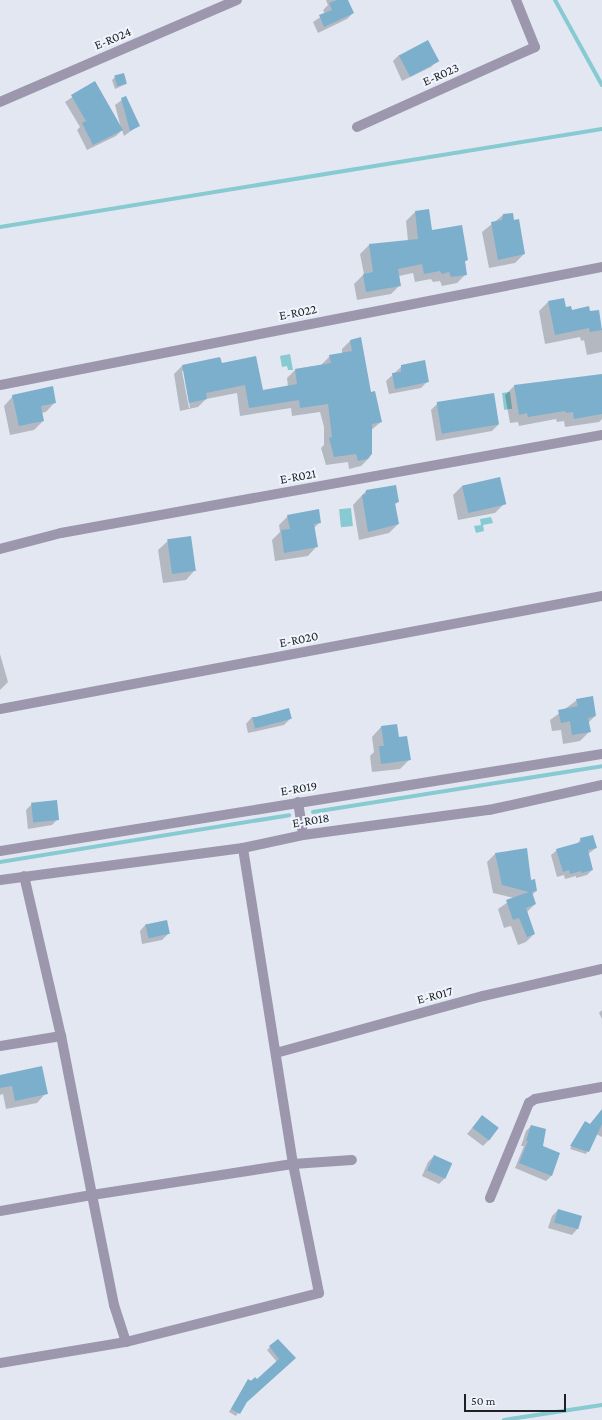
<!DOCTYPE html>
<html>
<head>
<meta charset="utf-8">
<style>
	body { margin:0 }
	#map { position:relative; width:602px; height:1420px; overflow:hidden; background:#e2e7f2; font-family:"Crimson Pro",serif }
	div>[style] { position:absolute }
	.water>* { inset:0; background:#87cad1; transform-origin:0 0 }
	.shadow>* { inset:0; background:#0003 }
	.stream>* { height:4px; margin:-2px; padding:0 2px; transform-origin:2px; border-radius:2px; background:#87cad1 }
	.building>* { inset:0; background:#7cafcc; transform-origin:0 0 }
	.minor>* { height:10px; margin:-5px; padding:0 5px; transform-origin:5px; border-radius:5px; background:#9c97ac }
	span { translate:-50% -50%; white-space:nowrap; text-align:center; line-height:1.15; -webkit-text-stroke:4px #f0f4fd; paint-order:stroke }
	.street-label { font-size:13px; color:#1e2023 }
	.scale { position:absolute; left:464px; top:1394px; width:102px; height:18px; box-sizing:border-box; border:2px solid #1e2023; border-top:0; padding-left:5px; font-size:12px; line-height:14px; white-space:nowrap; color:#1e2023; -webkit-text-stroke:3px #f0f4fd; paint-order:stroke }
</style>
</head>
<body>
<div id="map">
	<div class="water">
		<div style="clip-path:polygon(290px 354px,293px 370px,288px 370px,287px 366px,282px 367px,280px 356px)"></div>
		<div style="left:510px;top:392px;width:17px;height:8px;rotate:83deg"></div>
		<div style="left:351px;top:508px;width:18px;height:12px;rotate:84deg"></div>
		<div style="clip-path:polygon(491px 517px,493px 523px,483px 525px,484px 531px,476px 533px,474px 526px,481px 525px,480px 519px)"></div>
	</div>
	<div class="shadow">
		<div style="clip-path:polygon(326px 0,347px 0,353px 13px,347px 19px,318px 33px,313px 22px,325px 14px,323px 10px,328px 5px)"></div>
		<div style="clip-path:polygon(399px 55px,437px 61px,431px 67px,402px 81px,393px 61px)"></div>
		<div style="clip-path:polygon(115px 77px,126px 84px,115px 89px,112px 80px)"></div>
		<div style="clip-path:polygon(95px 82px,121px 128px,115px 105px,126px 97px,139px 125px,124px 136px,122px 130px,116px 136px,87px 150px,77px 130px,80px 127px,65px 102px)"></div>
		<div style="clip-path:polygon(415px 212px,432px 231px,467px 260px,464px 262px,466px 274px,457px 283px,442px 286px,440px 281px,433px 282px,431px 279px,415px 282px,413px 273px,399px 276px,400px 285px,391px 294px,357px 300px,354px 284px,364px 274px,360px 254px,369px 245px,408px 241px,406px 221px)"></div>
		<div style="clip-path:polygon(503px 215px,524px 254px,515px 263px,489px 268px,482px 232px)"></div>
		<div style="clip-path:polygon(548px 302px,571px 311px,602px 329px,602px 352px,587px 355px,584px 340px,581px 341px,580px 337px,545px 344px,539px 311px)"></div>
		<div style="clip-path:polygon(evenodd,360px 339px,370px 393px,381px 422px,370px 431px,370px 457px,361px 466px,349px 469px,348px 462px,326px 465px,321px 448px,324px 445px,324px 427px,320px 412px,292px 416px,291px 408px,240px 416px,237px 393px,206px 399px,198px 407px,180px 411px,174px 374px,182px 366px,220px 358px,221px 364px,263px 391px,288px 387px,287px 378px,296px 369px,321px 365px,330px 356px,342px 354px,342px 349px,350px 341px,360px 339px,182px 371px,184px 371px,190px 408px,189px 408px,182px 371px)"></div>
		<div style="clip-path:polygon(402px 366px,427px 382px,421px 388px,389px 394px,386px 381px)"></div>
		<div style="clip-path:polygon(602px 375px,602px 419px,599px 422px,565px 427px,564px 421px,557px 422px,556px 419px,519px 426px,518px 422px,510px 423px,505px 395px,514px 386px)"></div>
		<div style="clip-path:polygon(493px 394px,498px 425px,492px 431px,436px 441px,431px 410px,437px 404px)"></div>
		<div style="clip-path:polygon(13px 396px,55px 402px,46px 412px,41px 413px,43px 421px,34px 430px,10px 435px,4px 406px)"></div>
		<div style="clip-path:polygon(462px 486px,505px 503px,495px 513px,458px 520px,453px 495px)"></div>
		<div style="clip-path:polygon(366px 491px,398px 502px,394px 505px,398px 524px,389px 533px,359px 540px,353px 505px)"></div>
		<div style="clip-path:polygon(288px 516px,320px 522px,314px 528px,317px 546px,308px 556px,275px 561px,272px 540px,280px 532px,279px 525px)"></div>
		<div style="clip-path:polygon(168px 541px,195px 570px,186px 580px,163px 583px,158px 550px)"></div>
		<div style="clip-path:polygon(0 654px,8px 682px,0 690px)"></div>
		<div style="clip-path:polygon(577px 700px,595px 716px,588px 723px,590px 731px,580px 741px,563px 744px,561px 730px,552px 731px,550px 720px)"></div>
		<div style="clip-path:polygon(252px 717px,290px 719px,284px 725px,248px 733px,246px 724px)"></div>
		<div style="clip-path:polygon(381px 727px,398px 738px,410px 759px,400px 769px,372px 772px,370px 756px,374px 752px,372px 737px)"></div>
		<div style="clip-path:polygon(32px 804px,58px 819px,52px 825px,28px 829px,26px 810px)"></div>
		<div style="clip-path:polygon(581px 839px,596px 848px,588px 854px,592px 870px,587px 875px,576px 878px,576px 876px,565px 879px,564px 875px,557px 877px,551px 855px,557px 850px,576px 845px)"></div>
		<div style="clip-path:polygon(526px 850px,531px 881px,536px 891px,532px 895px,535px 904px,527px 912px,534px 934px,526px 942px,518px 945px,511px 926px,504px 928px,498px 909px,514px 898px,493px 893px,487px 862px,495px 854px)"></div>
		<div style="clip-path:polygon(146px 924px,168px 934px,162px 940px,142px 944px,140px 931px)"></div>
		<div style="clip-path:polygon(602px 1010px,602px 1019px,599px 1013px)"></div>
		<div style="clip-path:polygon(0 1076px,46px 1093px,37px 1103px,6px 1109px,3px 1094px,0 1095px)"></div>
		<div style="clip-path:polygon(602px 1111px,602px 1137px,596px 1134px,586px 1154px,570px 1149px,584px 1124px,589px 1125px)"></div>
		<div style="clip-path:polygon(482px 1116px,489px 1140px,483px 1146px,467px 1134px)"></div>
		<div style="clip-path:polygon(531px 1126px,542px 1147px,559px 1153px,551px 1176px,546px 1181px,515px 1168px,524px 1146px,521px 1146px,526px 1131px)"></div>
		<div style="clip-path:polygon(434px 1156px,445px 1178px,439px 1184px,422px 1176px,428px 1162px)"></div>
		<div style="clip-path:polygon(558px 1210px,578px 1228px,572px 1235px,548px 1228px,552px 1216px)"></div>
		<div style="clip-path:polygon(277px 1340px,294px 1358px,246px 1402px,236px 1416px,229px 1412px,246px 1383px,248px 1380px,257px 1381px,277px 1362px,267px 1350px)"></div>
	</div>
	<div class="stream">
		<div style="left:555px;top:0;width:97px;rotate:61.1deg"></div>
		<div style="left:0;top:227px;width:610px;rotate:-9.25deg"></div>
		<div style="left:313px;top:812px;width:293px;rotate:-9deg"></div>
		<div style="left:0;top:862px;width:293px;rotate:-9.2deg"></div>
		<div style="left:504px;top:1420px;width:99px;rotate:-8.7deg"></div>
	</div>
	<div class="building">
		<div style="clip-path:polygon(337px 0,348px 0,354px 13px,324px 27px,319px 15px,332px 10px,329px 3px)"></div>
		<div style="left:428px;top:40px;width:24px;height:33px;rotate:62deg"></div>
		<div style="left:124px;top:73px;width:11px;height:10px;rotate:75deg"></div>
		<div style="clip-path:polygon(95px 81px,123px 130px,93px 145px,82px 123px,86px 121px,71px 95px)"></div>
		<div style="clip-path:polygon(126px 96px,140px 126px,130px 131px,121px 98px)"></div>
		<div style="clip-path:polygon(429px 209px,432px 230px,462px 225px,468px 260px,465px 261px,467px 275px,451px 277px,449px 272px,442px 274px,440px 271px,424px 274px,422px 264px,398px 269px,401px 286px,366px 292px,363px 274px,373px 272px,369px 244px,418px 239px,415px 211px)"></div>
		<div style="clip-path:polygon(513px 213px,514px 220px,519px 219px,525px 254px,498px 260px,491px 222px,502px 220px,503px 214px)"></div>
		<div style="clip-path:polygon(564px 298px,566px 307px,571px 306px,572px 310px,589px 306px,590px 311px,599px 310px,602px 330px,590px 332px,589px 328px,555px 335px,548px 301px)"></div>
		<div style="clip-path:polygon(361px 337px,371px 392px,375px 391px,382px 422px,372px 424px,372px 454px,367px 459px,358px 461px,356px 454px,334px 457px,329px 438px,332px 437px,328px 404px,300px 408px,299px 400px,249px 408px,245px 385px,206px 393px,207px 399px,189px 403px,182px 365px,220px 357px,222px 363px,256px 356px,263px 390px,297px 384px,295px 369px,331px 363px,329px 355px,352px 351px,350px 340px)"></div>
		<div style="clip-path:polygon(425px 360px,429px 382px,395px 389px,392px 373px,401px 372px,401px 365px)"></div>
		<div style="clip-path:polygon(602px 374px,602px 414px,574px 419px,573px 412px,566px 413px,565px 411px,528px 417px,527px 413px,519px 415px,514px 385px)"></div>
		<div style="clip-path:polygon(53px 386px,56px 403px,41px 406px,44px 421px,19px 426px,12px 395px)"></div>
		<div style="left:494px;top:393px;width:32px;height:58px;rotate:81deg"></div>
		<div style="left:500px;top:477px;width:28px;height:39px;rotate:77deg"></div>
		<div style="clip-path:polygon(396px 485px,399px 502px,395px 503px,399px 524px,368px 532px,362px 495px,366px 494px,366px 490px)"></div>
		<div style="clip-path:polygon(319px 509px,321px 523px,314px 524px,318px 547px,284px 553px,281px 530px,290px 529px,287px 515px)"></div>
		<div style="left:191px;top:536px;width:35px;height:24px;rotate:82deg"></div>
		<div style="clip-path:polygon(593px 696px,596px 716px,588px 718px,591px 732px,572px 735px,570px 721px,561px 723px,558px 710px,578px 706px,576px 699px)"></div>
		<div style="left:289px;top:708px;width:11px;height:38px;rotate:75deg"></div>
		<div style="clip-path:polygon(397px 724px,399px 737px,407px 736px,411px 760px,381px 764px,379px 746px,384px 746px,381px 726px)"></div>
		<div style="left:57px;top:800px;width:20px;height:26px;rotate:84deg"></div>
		<div style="clip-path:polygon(593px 835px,597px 848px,588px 850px,593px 870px,582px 873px,581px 871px,570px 874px,569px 870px,563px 872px,556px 849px,581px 842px,580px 838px)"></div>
		<div style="clip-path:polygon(527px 848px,531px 880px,535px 879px,537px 891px,532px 892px,536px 904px,526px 908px,535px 934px,527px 937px,519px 918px,513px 920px,506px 900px,529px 892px,502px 885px,495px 853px)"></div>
		<div style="left:167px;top:920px;width:14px;height:22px;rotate:78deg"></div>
		<div style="clip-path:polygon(42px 1066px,48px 1094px,15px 1101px,12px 1086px,0 1088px,0 1075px)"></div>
		<div style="clip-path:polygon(602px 1109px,602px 1124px,589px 1152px,570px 1146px,585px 1121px,590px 1124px)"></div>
		<div style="left:482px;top:1115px;width:21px;height:16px;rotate:37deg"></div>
		<div style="clip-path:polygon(531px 1125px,546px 1129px,543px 1146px,560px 1153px,552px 1176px,519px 1163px,528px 1141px,526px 1141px)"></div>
		<div style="left:434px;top:1155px;width:20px;height:17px;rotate:24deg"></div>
		<div style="left:558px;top:1209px;width:25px;height:14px;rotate:16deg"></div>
		<div style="clip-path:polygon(278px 1339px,296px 1358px,247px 1402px,240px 1414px,231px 1409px,248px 1379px,251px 1381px,255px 1377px,257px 1379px,279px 1359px,269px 1346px)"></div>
	</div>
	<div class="minor">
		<div style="left:0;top:102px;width:258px;rotate:-23.3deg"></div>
		<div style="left:357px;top:127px;width:195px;rotate:-24.2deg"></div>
		<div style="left:535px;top:47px;width:51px;rotate:-112deg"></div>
		<div style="left:0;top:385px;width:613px;rotate:-11.09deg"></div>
		<div style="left:0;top:549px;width:63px;rotate:-14.7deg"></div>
		<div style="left:61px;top:533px;width:550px;rotate:-10.27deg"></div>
		<div style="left:0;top:709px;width:613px;rotate:-10.63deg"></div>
		<div style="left:298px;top:802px;width:33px;rotate:81deg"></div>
		<div style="left:0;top:851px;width:610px;rotate:-9.15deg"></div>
		<div style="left:0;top:880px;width:245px;rotate:-7.5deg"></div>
		<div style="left:243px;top:848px;width:61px;rotate:-12.2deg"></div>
		<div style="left:303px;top:835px;width:188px;rotate:-7.7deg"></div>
		<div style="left:489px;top:810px;width:116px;rotate:-12.5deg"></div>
		<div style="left:0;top:1046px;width:62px;rotate:-9.3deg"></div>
		<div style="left:276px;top:1053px;width:215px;rotate:-15.4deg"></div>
		<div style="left:483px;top:996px;width:122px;rotate:-12.8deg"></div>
		<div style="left:490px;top:1198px;width:103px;rotate:-67.7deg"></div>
		<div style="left:529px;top:1103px;width:7px;rotate:-34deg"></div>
		<div style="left:535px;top:1099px;width:68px;rotate:-10.2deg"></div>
		<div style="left:0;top:1211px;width:93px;rotate:-9.9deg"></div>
		<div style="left:92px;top:1195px;width:162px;rotate:-101deg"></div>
		<div style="left:61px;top:1036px;width:164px;rotate:-103deg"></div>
		<div style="left:126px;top:1342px;width:39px;rotate:-108deg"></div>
		<div style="left:114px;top:1305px;width:112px;rotate:-101.3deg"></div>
		<div style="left:92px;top:1195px;width:203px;rotate:-8.8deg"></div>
		<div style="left:293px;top:1164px;width:59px;rotate:-3.9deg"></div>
		<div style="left:0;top:1363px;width:128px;rotate:-9.5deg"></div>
		<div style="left:126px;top:1342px;width:199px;rotate:-14.2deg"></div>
		<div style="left:319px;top:1293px;width:132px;rotate:-101.4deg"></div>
		<div style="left:293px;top:1164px;width:320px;rotate:-99deg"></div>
	</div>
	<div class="street-label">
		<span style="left:113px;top:39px;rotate:-23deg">E-R024</span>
		<span style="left:441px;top:75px;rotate:-24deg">E-R023</span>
		<span style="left:298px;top:313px;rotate:-11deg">E-R022</span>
		<span style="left:298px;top:477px;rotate:-10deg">E-R021</span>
		<span style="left:299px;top:640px;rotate:-11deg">E-R020</span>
		<span style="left:299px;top:789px;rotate:-9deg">E-R019</span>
		<span style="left:311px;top:821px;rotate:-9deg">E-R018</span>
		<span style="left:435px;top:996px;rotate:-15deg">E-R017</span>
	</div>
	<div class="scale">50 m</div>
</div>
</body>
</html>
